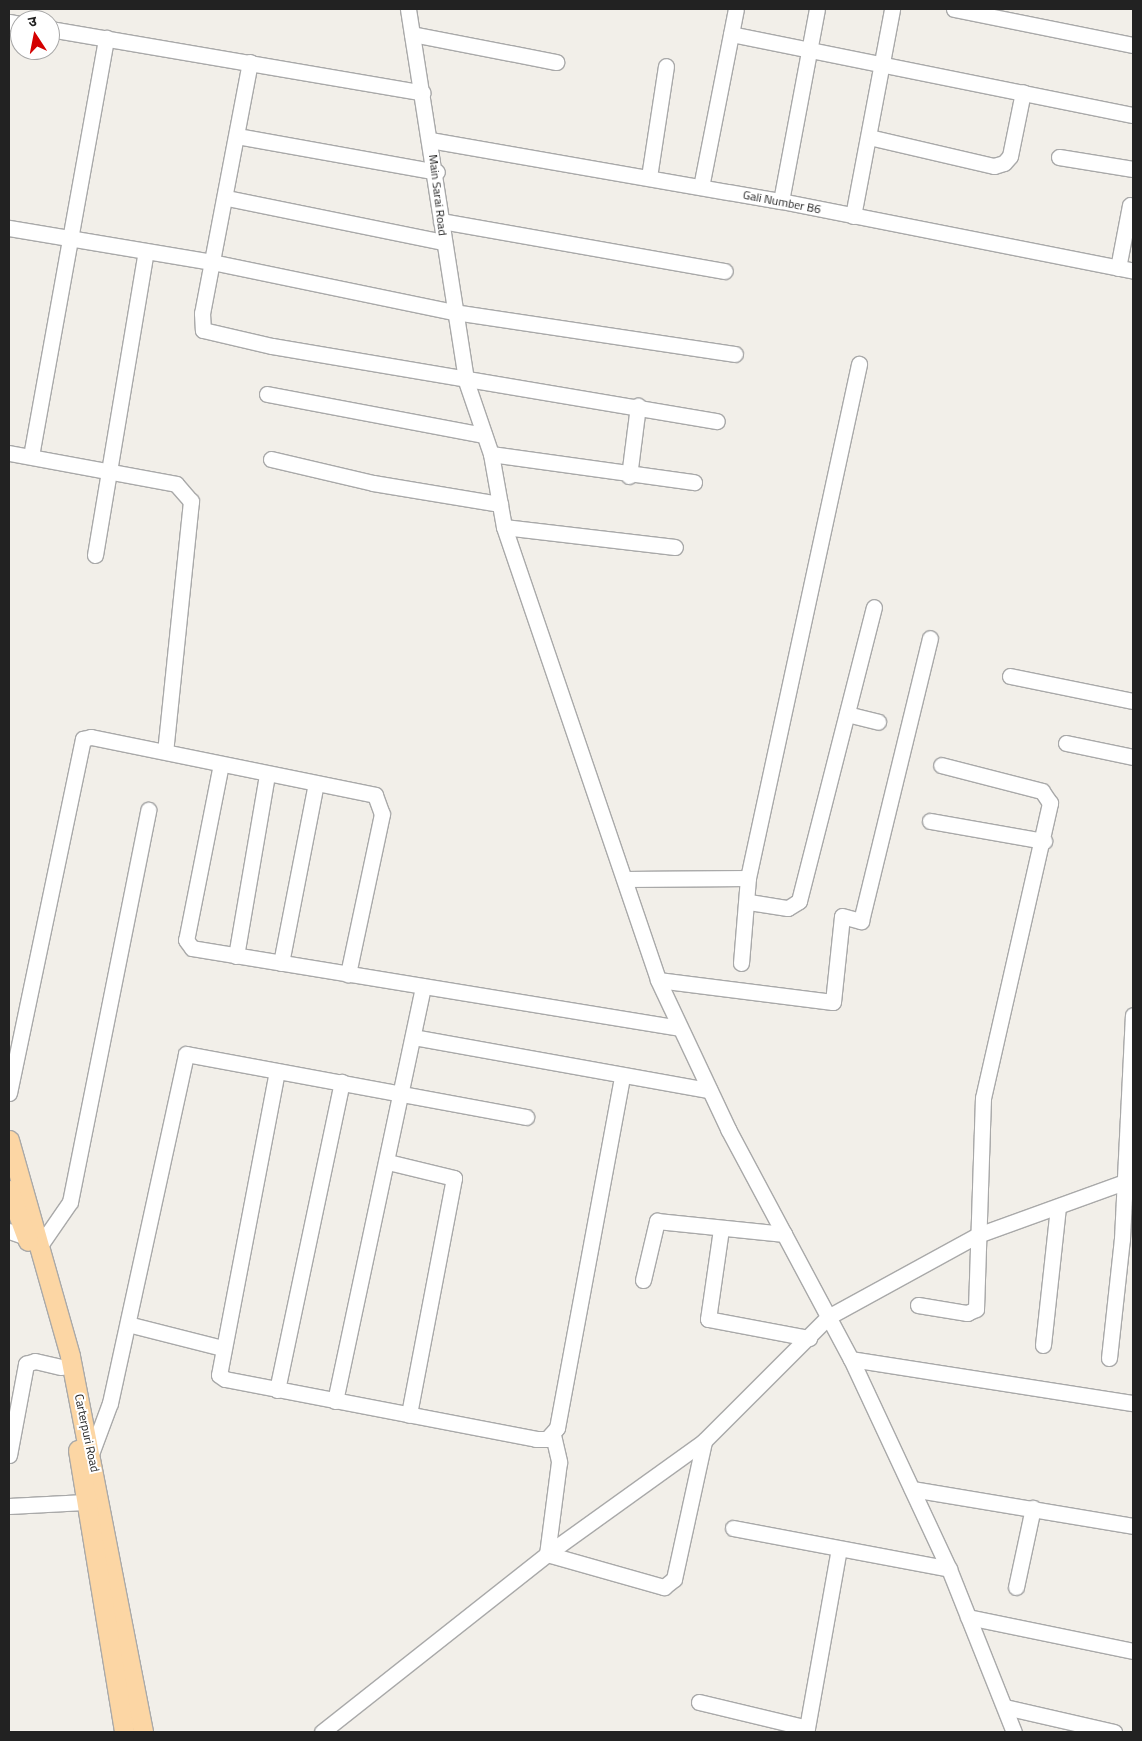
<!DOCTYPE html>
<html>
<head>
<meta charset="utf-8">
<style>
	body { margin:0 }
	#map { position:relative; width:1142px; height:1741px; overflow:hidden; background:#f2efe9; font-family:"Titillium Web","Noto Sans Devanagari",sans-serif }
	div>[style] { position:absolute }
	.roads { filter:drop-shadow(1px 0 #a9a9a9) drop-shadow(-1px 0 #a9a9a9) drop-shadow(0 1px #a9a9a9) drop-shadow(0 -1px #a9a9a9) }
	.minor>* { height:15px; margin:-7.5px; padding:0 7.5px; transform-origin:7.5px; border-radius:7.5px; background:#fff }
	.major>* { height:19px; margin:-9.5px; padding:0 9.5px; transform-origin:9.5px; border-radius:9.5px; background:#fcd6a4 }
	span { translate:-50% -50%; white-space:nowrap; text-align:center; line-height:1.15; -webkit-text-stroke:4px #fff; paint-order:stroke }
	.street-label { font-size:12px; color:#222 }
	.frame { position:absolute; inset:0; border:10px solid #222; pointer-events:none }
	.north { position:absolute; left:10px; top:10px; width:50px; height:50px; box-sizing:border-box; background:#fff; border:1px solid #a7a7a7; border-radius:50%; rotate:349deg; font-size:14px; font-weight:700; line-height:20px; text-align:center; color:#222 }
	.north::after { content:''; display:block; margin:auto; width:18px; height:22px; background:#d40000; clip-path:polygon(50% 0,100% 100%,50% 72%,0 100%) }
</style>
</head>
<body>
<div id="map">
	<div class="roads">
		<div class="minor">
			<div style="left:408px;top:9px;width:376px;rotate:81.1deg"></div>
			<div style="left:466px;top:381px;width:77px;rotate:71.1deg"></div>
			<div style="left:491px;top:454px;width:74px;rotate:79.9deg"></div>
			<div style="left:504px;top:527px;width:478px;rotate:71.2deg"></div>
			<div style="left:658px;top:980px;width:165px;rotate:64.8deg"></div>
			<div style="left:728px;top:1129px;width:261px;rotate:61.9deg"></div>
			<div style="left:851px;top:1359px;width:232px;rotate:65deg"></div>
			<div style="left:949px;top:1569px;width:175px;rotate:68.3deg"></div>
			<div style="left:954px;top:9px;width:183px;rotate:11.4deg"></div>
			<div style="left:9px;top:22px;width:11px;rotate:10deg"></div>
			<div style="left:50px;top:29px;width:378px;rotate:9.7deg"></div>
			<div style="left:412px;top:34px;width:147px;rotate:11deg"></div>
			<div style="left:731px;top:34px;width:410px;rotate:11.4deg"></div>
			<div style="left:250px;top:62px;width:256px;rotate:100.8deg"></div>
			<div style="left:202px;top:313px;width:17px;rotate:87deg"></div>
			<div style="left:203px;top:330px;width:71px;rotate:13.1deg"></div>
			<div style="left:272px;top:346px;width:451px;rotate:9.6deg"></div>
			<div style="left:237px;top:136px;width:203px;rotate:10.2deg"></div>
			<div style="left:869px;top:137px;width:128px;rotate:13.1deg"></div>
			<div style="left:994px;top:166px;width:10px;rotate:-17deg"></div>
			<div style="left:1004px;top:163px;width:9px;rotate:-49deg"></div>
			<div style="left:1010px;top:156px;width:65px;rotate:-78.5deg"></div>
			<div style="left:430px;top:140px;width:356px;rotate:9.9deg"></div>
			<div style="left:781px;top:201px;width:359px;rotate:11.2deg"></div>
			<div style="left:1059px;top:157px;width:75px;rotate:9.2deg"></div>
			<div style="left:649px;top:177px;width:112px;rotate:-81.3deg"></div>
			<div style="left:701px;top:187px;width:181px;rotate:-78.9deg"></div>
			<div style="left:227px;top:198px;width:221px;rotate:11.5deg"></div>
			<div style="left:781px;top:201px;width:195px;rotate:-79.4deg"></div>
			<div style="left:853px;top:216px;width:211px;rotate:-79.3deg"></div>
			<div style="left:441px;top:221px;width:288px;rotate:10deg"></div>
			<div style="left:9px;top:228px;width:206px;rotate:9.5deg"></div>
			<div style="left:212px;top:262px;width:247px;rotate:11.7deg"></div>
			<div style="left:454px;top:312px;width:284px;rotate:8.5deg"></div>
			<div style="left:1118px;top:268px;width:64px;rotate:-79.2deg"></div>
			<div style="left:267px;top:394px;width:221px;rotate:10.7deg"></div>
			<div style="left:9px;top:453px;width:170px;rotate:10.5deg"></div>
			<div style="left:176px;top:484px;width:23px;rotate:49deg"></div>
			<div style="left:191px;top:501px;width:251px;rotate:95.9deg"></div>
			<div style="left:491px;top:454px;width:205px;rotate:7.9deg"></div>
			<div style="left:31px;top:456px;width:425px;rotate:-79.8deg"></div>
			<div style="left:271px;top:459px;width:105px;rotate:13.2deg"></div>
			<div style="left:373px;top:483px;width:129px;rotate:9.4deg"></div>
			<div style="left:629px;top:476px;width:71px;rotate:-82.7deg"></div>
			<div style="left:504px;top:527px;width:172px;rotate:6.7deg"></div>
			<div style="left:95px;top:555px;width:308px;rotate:-80.5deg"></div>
			<div style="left:1010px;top:676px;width:126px;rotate:11.5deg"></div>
			<div style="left:847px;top:714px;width:32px;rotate:14deg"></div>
			<div style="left:1066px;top:743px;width:68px;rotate:11.8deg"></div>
			<div style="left:221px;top:764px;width:179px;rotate:101.2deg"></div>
			<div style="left:186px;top:940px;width:10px;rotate:53deg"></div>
			<div style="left:192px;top:948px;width:494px;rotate:9.3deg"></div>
			<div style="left:930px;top:821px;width:116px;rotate:10deg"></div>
			<div style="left:625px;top:879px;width:123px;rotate:-0.5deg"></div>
			<div style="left:749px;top:902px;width:39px;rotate:9deg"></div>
			<div style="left:788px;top:908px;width:13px;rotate:-32deg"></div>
			<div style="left:799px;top:901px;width:303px;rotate:-75.7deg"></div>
			<div style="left:236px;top:956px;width:185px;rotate:-80.3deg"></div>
			<div style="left:281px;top:963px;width:183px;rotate:-79deg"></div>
			<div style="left:741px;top:963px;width:85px;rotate:-85.3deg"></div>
			<div style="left:748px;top:878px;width:526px;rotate:-77.81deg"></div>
			<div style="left:658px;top:980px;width:176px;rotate:7.2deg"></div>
			<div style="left:833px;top:1002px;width:86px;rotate:-84deg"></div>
			<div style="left:842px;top:916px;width:20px;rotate:15deg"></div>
			<div style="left:861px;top:921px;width:291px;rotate:-76.3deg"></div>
			<div style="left:413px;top:1037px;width:301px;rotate:10.2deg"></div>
			<div style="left:277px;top:1071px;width:309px;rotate:100.8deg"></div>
			<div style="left:219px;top:1375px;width:7px;rotate:34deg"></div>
			<div style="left:225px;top:1379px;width:317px;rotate:10.9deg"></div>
			<div style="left:536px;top:1439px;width:11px"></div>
			<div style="left:547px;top:1439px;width:15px;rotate:-48deg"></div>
			<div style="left:557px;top:1428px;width:357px;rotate:-79.5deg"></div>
			<div style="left:9px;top:1093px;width:362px;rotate:-78.2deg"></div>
			<div style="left:83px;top:739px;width:8px;rotate:-14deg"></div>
			<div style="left:91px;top:737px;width:290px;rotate:11.5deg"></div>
			<div style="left:375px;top:795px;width:20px;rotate:70deg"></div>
			<div style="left:382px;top:814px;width:164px;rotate:102deg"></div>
			<div style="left:388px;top:1162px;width:68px;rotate:13.6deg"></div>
			<div style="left:454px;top:1178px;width:241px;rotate:100.8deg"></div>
			<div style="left:721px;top:1229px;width:91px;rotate:98.2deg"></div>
			<div style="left:708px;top:1319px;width:103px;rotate:10.7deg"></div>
			<div style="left:9px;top:1231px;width:18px;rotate:19deg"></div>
			<div style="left:41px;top:1244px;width:51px;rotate:-55.4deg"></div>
			<div style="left:70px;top:1202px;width:400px;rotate:-78.7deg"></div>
			<div style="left:643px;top:1280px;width:61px;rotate:-76.7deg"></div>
			<div style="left:657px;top:1221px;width:128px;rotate:5.8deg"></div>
			<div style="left:918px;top:1305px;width:50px;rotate:9.3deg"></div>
			<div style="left:967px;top:1313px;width:10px;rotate:-24deg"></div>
			<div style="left:976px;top:1309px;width:211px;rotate:-88.1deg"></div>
			<div style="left:983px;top:1098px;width:303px;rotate:-77.2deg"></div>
			<div style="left:1050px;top:803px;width:14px;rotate:-124deg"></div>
			<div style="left:1042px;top:791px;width:104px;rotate:-165.6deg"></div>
			<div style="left:128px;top:1324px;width:97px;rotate:14.3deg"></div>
			<div style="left:1043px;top:1345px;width:139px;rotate:-83.8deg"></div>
			<div style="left:1109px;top:1358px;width:120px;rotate:-83.8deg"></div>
			<div style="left:1122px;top:1239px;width:224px;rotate:-87.2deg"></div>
			<div style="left:851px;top:1359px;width:285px;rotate:8.9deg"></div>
			<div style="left:277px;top:1390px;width:315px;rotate:-78.1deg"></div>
			<div style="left:335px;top:1401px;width:424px;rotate:-78deg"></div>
			<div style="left:553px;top:1435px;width:28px;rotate:77deg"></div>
			<div style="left:559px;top:1462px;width:93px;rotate:97.4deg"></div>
			<div style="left:547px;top:1554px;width:122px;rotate:15.8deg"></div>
			<div style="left:664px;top:1587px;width:13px;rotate:-39deg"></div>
			<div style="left:674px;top:1579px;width:141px;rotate:-77.7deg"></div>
			<div style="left:91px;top:1454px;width:54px;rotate:-69.6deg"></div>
			<div style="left:110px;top:1403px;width:357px;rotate:-77.7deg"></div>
			<div style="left:186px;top:1054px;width:346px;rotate:10.5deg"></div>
			<div style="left:9px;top:1455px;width:93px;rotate:-79.4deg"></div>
			<div style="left:26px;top:1364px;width:9px;rotate:-18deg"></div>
			<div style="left:35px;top:1361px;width:27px;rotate:13deg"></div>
			<div style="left:912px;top:1489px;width:224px;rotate:9.5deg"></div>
			<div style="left:9px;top:1506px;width:76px;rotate:-3deg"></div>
			<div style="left:733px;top:1528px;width:220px;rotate:10.7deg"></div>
			<div style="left:1016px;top:1587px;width:81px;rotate:-77.9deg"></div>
			<div style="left:968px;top:1617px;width:168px;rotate:11.6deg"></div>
			<div style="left:699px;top:1702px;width:111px;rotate:13.5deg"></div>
			<div style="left:807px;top:1728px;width:182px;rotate:-79.9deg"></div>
			<div style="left:1005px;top:1707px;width:112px;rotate:12.9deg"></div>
			<div style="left:322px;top:1732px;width:287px;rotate:-38.3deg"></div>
			<div style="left:547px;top:1554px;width:193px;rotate:-35.7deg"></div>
			<div style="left:704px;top:1441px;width:175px;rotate:-45deg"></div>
			<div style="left:828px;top:1317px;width:171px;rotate:-28.7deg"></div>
			<div style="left:978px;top:1235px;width:165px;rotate:-19.9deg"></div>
		</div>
		<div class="major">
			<div style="left:9px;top:1140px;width:224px;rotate:74.2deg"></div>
			<div style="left:70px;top:1356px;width:383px;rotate:79deg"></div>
			<div style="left:9px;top:1190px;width:54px;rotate:69.6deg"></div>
			<div style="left:78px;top:1450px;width:286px;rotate:80.7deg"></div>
		</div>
	</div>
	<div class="street-label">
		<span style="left:438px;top:195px;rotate:83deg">Main Sarai Road</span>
		<span style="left:782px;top:202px;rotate:11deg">Gali Number B6</span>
		<span style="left:87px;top:1433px;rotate:78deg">Carterpuri Road</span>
	</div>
	<div class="frame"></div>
	<div class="north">उ</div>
</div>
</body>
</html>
